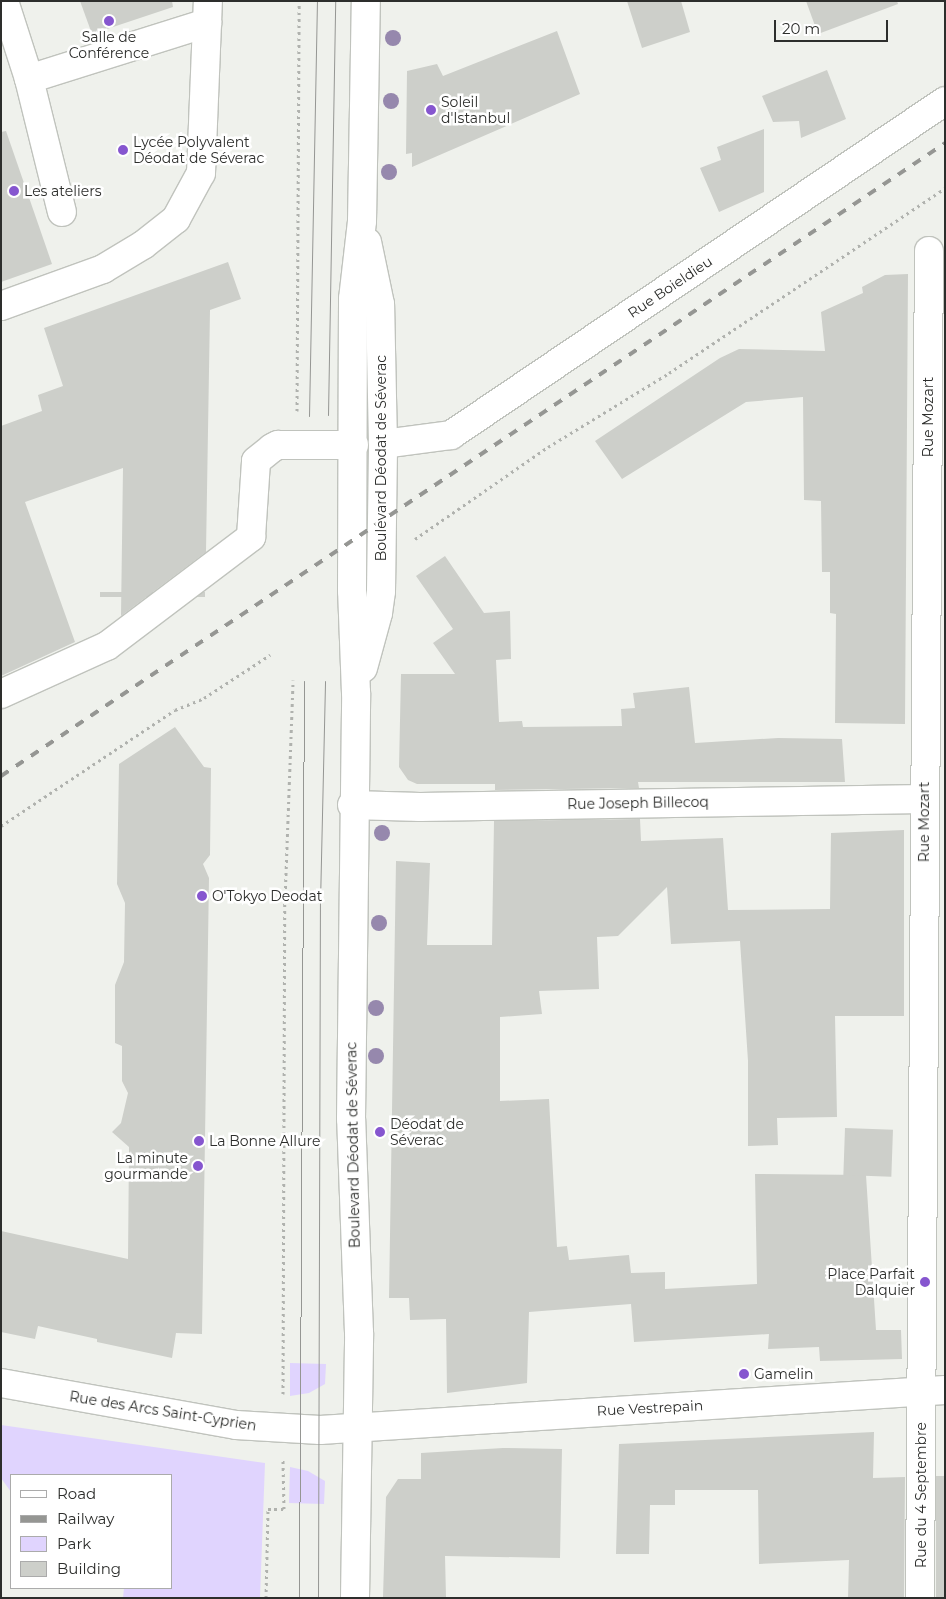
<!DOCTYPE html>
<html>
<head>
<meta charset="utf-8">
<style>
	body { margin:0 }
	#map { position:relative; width:946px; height:1599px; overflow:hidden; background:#eff1ec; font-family:Montserrat,sans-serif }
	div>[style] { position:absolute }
	.green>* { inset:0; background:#e0d4fe }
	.building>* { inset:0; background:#cdcfca; transform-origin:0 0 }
	.path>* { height:3px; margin-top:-1.5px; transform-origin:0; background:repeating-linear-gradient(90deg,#b0b2ae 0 2.5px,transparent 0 6.5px) }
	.roads { filter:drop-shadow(1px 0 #c0c3bd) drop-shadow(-1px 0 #c0c3bd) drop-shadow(0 1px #c0c3bd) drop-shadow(0 -1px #c0c3bd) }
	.minor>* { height:28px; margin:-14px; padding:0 14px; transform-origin:14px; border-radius:14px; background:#fff }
	.major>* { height:28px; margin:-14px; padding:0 14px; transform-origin:14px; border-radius:14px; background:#fff }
	.tram>* { height:1px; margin:-0.5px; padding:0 0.5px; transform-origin:0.5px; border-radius:0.5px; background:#959693 }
	.rail>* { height:4px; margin-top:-2px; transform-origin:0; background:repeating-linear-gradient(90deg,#959693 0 9px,transparent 0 18px) }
	.trees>* { width:16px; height:16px; margin:-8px; border-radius:50%; background:#9688ad }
	.dots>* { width:14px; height:14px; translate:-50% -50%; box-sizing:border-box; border:2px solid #fff; border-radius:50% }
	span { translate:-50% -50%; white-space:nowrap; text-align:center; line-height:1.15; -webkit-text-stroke:5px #fff; paint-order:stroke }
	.poi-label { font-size:14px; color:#2d2e2c }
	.left { translate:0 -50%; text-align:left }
	.right { translate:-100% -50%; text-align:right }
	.street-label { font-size:14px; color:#2d2e2c }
	.frame { position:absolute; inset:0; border:2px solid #2d2e2c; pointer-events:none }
	.legend { position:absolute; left:10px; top:1474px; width:162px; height:115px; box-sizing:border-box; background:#fff; border:1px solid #ababab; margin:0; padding:6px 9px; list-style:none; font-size:15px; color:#2d2e2c }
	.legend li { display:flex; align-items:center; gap:10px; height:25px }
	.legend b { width:25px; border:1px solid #ababab }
	.scale { position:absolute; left:774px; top:20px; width:114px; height:22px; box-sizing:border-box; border:2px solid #2d2e2c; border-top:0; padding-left:6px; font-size:15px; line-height:18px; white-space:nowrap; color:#2d2e2c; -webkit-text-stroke:4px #fff; paint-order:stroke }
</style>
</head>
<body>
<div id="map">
	<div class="green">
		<div style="clip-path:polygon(290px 1363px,326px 1364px,325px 1384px,309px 1393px,290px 1396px)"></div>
		<div style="clip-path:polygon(1px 1425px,265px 1463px,260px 1598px,123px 1598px,124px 1588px,171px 1588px,171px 1475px,11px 1475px,11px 1492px,1px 1478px)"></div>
		<div style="clip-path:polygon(290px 1467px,308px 1471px,325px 1481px,324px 1504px,289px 1503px)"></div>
	</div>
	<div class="building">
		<div style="clip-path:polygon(80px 1px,172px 1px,173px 7px,92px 34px)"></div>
		<div style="clip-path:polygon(627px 1px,681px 1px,690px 32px,642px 48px)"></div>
		<div style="clip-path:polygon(806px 1px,897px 1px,898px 4px,818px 34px)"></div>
		<div style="clip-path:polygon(557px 31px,580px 94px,412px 167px,412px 153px,406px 154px,407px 71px,437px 64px,443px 76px)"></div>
		<div style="clip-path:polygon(827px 70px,846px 119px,801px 138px,799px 121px,773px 122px,762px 96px)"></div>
		<div style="clip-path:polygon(764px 129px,764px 192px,719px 212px,700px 168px,721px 160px,717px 147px)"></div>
		<div style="clip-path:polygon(6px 131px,52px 264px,1px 282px,1px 132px)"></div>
		<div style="clip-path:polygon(228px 262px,241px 299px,210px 310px,206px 552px,121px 616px,123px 468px,25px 502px,75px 642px,1px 676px,1px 426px,42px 411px,38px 395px,63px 386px,44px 328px)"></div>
		<div style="clip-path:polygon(908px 274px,905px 724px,835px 723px,836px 614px,830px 613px,830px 572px,822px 572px,821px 501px,804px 500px,803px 397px,746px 402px,622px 479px,595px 441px,720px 358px,739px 349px,825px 351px,821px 312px,863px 293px,862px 287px,885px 275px)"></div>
		<div style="clip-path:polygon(445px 556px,484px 613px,510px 611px,511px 659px,496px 660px,499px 722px,522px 721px,523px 727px,622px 726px,621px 709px,635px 708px,633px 693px,689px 687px,695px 743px,778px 738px,842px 739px,845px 782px,638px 782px,639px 788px,495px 790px,495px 784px,417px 784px,408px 780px,399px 767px,401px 674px,455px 674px,433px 643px,453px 629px,416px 576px)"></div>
		<div style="left:205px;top:592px;width:5px;height:105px;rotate:90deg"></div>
		<div style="clip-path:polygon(175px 727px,204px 767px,211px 768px,210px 855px,203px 864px,209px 878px,202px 1334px,176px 1333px,172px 1358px,97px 1342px,97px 1339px,38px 1326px,35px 1339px,1px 1332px,1px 1231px,128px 1259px,129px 1147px,112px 1132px,121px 1123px,128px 1093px,122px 1081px,122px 1046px,115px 1043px,115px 985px,124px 962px,125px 903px,117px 884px,119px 764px)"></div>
		<div style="clip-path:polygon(640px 819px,641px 841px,723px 838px,728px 910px,830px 909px,831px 833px,904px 830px,904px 1016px,835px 1016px,837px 1117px,777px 1118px,778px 1145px,748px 1146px,748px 1061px,740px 941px,671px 944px,667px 887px,618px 936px,597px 937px,599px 989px,539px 991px,542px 1014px,500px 1017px,500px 1101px,549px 1099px,557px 1247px,567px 1246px,569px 1260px,629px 1255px,631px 1273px,665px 1272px,665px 1289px,757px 1284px,755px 1174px,866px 1175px,876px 1330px,901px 1330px,902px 1359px,820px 1361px,819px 1347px,768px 1349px,769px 1334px,634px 1342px,631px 1304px,529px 1312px,527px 1383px,447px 1393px,446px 1319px,410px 1320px,409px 1298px,389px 1298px,396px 861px,430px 863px,427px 945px,492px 945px,494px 821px)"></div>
		<div style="left:845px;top:1128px;width:48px;height:47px;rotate:2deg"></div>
		<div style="clip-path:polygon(874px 1432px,873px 1478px,905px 1477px,904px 1598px,848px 1598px,849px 1560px,759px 1564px,758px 1490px,675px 1490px,675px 1505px,650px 1505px,649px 1554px,616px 1554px,619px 1444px)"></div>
		<div style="clip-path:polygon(503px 1448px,562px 1449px,560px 1558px,445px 1556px,446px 1597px,383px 1597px,386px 1497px,398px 1479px,421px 1479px,421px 1453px)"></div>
		<div style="left:936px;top:1476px;width:9px;height:122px"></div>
	</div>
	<div class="path">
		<div style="left:297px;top:411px;width:410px;rotate:-89.7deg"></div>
		<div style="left:415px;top:539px;width:162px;rotate:-34.7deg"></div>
		<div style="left:548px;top:447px;width:142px;rotate:-31.4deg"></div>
		<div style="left:669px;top:373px;width:332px;rotate:-33.8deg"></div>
		<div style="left:1px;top:826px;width:209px;rotate:-33.7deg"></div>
		<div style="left:175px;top:710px;width:31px;rotate:-22deg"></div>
		<div style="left:204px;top:698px;width:79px;rotate:-33.1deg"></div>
		<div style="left:283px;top:1394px;width:493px;rotate:-89.8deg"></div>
		<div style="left:285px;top:901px;width:221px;rotate:-87.9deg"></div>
		<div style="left:266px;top:1598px;width:89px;rotate:-88.7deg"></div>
		<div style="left:268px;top:1509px;width:16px"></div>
		<div style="left:284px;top:1509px;width:49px;rotate:-91.2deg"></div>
	</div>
	<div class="roads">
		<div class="minor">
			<div style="left:4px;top:1px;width:82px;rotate:72.2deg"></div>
			<div style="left:29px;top:79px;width:137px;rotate:76.1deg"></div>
			<div style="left:29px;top:79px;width:187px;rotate:-17.5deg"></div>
			<div style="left:1px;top:306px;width:109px;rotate:-19.9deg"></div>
			<div style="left:103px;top:269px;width:47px;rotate:-31deg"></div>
			<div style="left:143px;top:245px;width:42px;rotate:-38.2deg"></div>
			<div style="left:176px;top:219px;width:52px;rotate:-61.5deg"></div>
			<div style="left:201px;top:173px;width:172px;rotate:-87.7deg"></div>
			<div style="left:383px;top:444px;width:69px;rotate:-7.5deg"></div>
			<div style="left:451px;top:435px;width:596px;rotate:-34.06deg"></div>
			<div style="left:1px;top:694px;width:116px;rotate:-24.4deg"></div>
			<div style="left:107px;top:646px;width:181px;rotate:-37.1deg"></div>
			<div style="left:251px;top:537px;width:76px;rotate:-86.2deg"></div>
			<div style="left:256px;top:461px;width:21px;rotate:-39deg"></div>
			<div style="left:272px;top:448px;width:7px;rotate:-27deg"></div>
			<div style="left:278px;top:445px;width:76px"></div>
			<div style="left:352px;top:805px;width:68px;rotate:1.7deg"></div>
			<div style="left:420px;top:807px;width:504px;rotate:-0.91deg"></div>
			<div style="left:1px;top:1383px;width:239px;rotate:10.1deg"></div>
			<div style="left:236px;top:1425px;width:84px;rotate:3.4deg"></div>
			<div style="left:320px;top:1430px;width:626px;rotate:-3.66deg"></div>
			<div style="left:920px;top:1598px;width:1347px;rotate:-89.62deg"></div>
		</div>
		<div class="major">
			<div style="left:363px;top:668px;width:57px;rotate:-74.7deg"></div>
			<div style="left:378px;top:613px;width:22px;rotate:-82deg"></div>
			<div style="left:381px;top:591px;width:147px;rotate:-89.2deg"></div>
			<div style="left:383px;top:444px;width:140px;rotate:-91.2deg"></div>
			<div style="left:380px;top:304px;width:63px;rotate:-101.8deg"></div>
			<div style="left:355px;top:1598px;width:265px;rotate:-89.1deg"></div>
			<div style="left:359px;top:1333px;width:214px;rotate:-92.1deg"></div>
			<div style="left:351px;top:1119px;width:426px;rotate:-89.3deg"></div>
			<div style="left:356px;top:693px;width:102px;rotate:-92.2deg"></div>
			<div style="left:352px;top:591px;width:292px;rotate:-89.8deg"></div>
			<div style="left:353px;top:299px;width:79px;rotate:-83.4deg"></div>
			<div style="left:362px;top:221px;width:220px;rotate:-89deg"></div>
		</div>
	</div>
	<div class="tram">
		<div style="left:328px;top:415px;width:414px;rotate:-89deg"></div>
		<div style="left:309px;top:416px;width:415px;rotate:-88.9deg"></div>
		<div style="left:299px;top:1598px;width:917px;rotate:-89.69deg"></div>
		<div style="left:318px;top:1598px;width:695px;rotate:-89.84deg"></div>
		<div style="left:320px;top:903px;width:222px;rotate:-88.7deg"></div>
	</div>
	<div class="rail">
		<div style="left:1px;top:776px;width:1137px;rotate:-33.84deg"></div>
	</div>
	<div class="trees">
		<div style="left:393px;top:38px"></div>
		<div style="left:391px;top:101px"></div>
		<div style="left:389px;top:172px"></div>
		<div style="left:382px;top:833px"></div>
		<div style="left:379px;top:923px"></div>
		<div style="left:376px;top:1008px"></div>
		<div style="left:376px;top:1056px"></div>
	</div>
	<div class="dots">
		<div style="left:109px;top:21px;background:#8656cf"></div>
		<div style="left:431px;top:110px;background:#8656cf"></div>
		<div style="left:123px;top:150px;background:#8656cf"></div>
		<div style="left:14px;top:191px;background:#8656cf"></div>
		<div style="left:202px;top:896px;background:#8656cf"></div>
		<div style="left:380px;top:1132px;background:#8656cf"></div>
		<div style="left:199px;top:1141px;background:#8656cf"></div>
		<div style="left:198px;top:1166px;background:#8656cf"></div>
		<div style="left:925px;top:1282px;background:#8656cf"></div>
		<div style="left:744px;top:1374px;background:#8656cf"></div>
	</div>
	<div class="poi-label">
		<span style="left:109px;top:45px">Salle de<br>Conférence</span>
		<span class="left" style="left:441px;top:110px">Soleil<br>d'Istanbul</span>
		<span class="left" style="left:133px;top:150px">Lycée Polyvalent<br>Déodat de Séverac</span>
		<span class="left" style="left:24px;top:191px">Les ateliers</span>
		<span class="left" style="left:212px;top:896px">O'Tokyo Deodat</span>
		<span class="left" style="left:390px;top:1132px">Déodat de<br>Séverac</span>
		<span class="left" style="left:209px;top:1141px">La Bonne Allure</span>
		<span class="right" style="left:188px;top:1166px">La minute<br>gourmande</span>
		<span class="right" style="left:915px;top:1282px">Place Parfait<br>Dalquier</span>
		<span class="left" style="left:754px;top:1374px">Gamelin</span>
	</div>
	<div class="street-label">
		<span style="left:670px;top:287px;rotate:-34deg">Rue Boieldieu</span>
		<span style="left:928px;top:417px;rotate:-90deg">Rue Mozart</span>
		<span style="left:381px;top:458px;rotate:-90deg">Boulevard Déodat de Séverac</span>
		<span style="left:638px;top:803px;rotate:-1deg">Rue Joseph Billecoq</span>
		<span style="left:924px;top:822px;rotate:-90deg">Rue Mozart</span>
		<span style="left:353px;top:1145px;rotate:-91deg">Boulevard Déodat de Séverac</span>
		<span style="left:650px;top:1408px;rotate:-3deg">Rue Vestrepain</span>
		<span style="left:163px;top:1411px;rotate:9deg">Rue des Arcs Saint-Cyprien</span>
		<span style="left:921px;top:1495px;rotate:-90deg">Rue du 4 Septembre</span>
	</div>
	<div class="frame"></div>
	<ul class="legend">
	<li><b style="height:6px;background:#fff"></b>Road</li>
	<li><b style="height:6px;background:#959693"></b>Railway</li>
	<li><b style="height:14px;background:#e0d4fe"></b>Park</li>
	<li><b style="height:14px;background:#cdcfca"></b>Building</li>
	</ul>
	<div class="scale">20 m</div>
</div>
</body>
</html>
